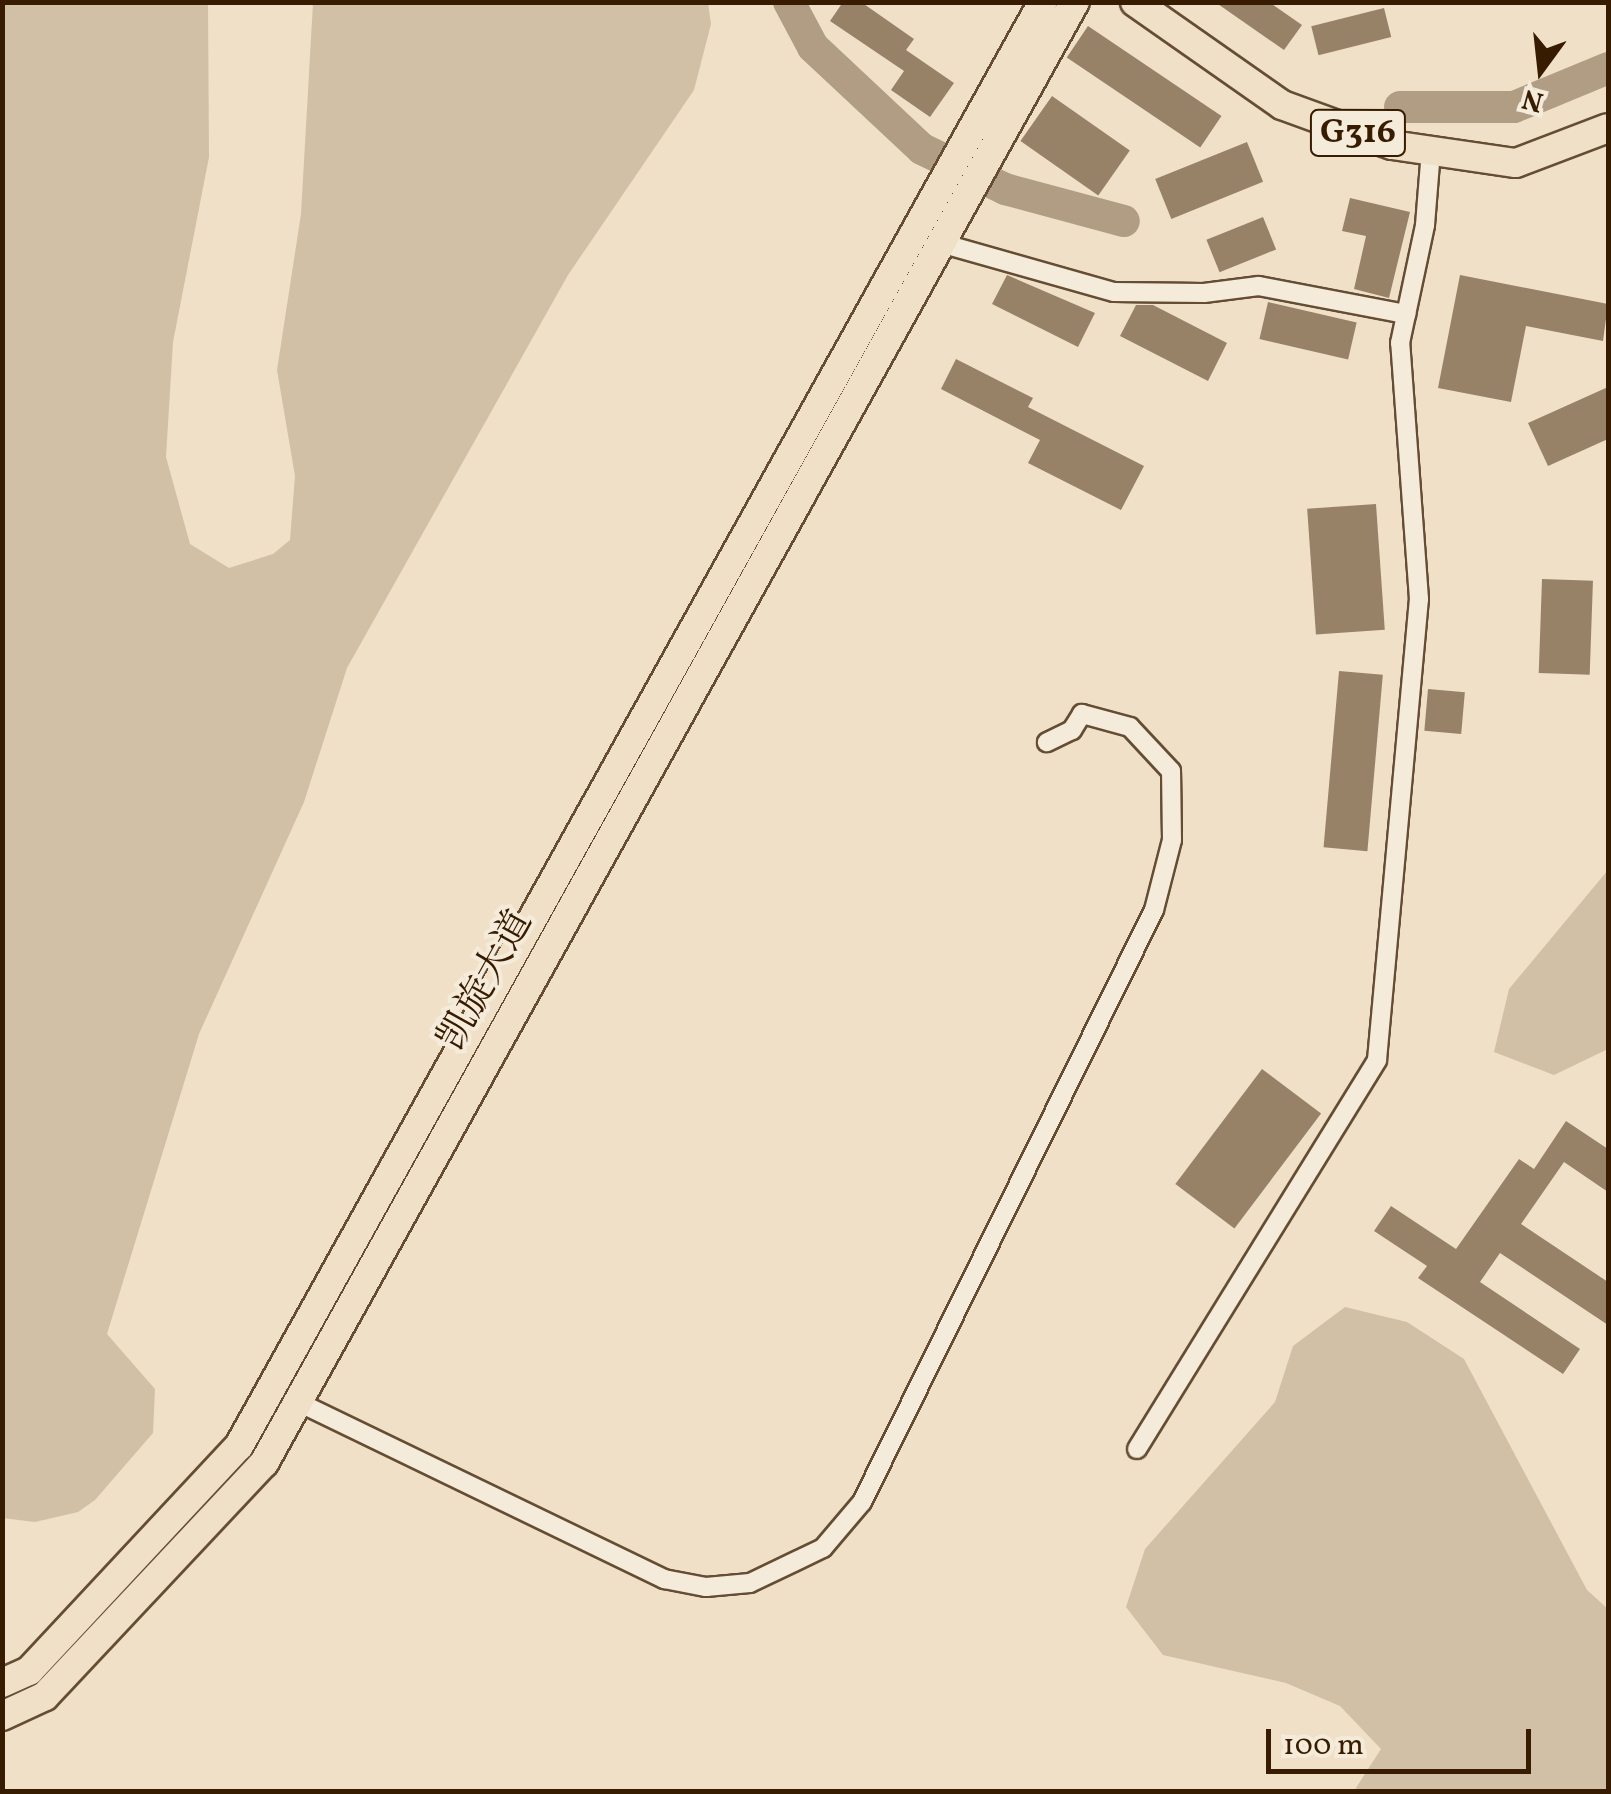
<!DOCTYPE html>
<html>
<head>
<meta charset="utf-8">
<style>
	body { margin:0 }
	#map { position:relative; width:1611px; height:1794px; overflow:hidden; background:#f0e0c8; font-family:Vollkorn,"Noto Serif SC",serif }
	div>[style] { position:absolute }
	.green>* { inset:0; background:#d1bfa6 }
	.river>* { height:32px; margin:-16px; padding:0 16px; transform-origin:16px; border-radius:16px; background:#b19d84 }
	.building>* { inset:0; background:#978268; transform-origin:0 0 }
	.roads { filter:drop-shadow(2px 0 #654d33) drop-shadow(-2px 0 #654d33) drop-shadow(0 2px #654d33) drop-shadow(0 -2px #654d33) }
	.minor>* { height:18px; margin:-9px; padding:0 9px; transform-origin:9px; border-radius:9px; background:#f5ebdb }
	.primary>* { height:28px; margin:-14px; padding:0 14px; transform-origin:14px; border-radius:14px; background:#f0e0c8 }
	.trunk>* { height:28px; margin:-14px; padding:0 14px; transform-origin:14px; border-radius:14px; background:#f0e0c8 }
	span { translate:-50% -50%; white-space:nowrap; text-align:center; line-height:1.15; -webkit-text-stroke:8px #f5ebdb; paint-order:stroke }
	.shield-label span { padding:2px 8px; background:#f5ebdb; border:2px solid; border-radius:8px; -webkit-text-stroke-width:0 }
	.shield-label { font-size:35px; color:#371c01; font-weight:700 }
	.street-label { font-size:38px; color:#371c01 }
	.frame { position:absolute; inset:0; border:5px solid #371c01; pointer-events:none }
	.north { position:absolute; left:1491px; top:20px; width:100px; height:100px; -webkit-text-stroke:8px #f5ebdb; paint-order:stroke; rotate:195deg; font-size:28px; font-weight:700; line-height:40px; text-align:center; color:#371c01 }
	.north::after { content:''; display:block; margin:auto; width:35px; height:45px; background:#371c01; clip-path:polygon(50% 0,100% 100%,50% 72%,0 100%) }
	.scale { position:absolute; left:1266px; top:1729px; width:265px; height:45px; box-sizing:border-box; border:5px solid #371c01; border-top:0; padding-left:12px; font-size:30px; line-height:35px; white-space:nowrap; color:#371c01; -webkit-text-stroke:8px #f5ebdb; paint-order:stroke }
</style>
</head>
<body>
<div id="map">
	<div class="green">
		<div style="clip-path:polygon(3px 2px,208px 3px,209px 157px,173px 342px,166px 457px,190px 544px,229px 568px,273px 554px,290px 540px,295px 476px,277px 370px,301px 214px,313px 3px,708px 3px,711px 24px,694px 90px,568px 275px,347px 668px,304px 802px,199px 1034px,107px 1334px,155px 1389px,153px 1433px,95px 1500px,78px 1512px,35px 1522px,2px 1518px)"></div>
		<div style="clip-path:polygon(1608px 870px,1608px 1049px,1554px 1075px,1494px 1052px,1509px 989px)"></div>
		<div style="clip-path:polygon(1345px 1307px,1407px 1322px,1464px 1359px,1587px 1590px,1608px 1609px,1608px 1791px,1354px 1791px,1381px 1749px,1340px 1706px,1286px 1683px,1163px 1655px,1126px 1607px,1145px 1549px,1275px 1402px,1293px 1346px)"></div>
	</div>
	<div class="river">
		<div style="left:789px;top:2px;width:51px;rotate:61.9deg"></div>
		<div style="left:813px;top:47px;width:149px;rotate:43.1deg"></div>
		<div style="left:922px;top:149px;width:92px;rotate:25.7deg"></div>
		<div style="left:1005px;top:189px;width:123px;rotate:15.1deg"></div>
		<div style="left:1400px;top:107px;width:114px"></div>
		<div style="left:1514px;top:107px;width:102px;rotate:-22.5deg"></div>
	</div>
	<div class="building">
		<div style="clip-path:polygon(843px 2px,861px 2px,914px 39px,906px 50px,954px 83px,930px 117px,891px 90px,904px 71px,830px 21px)"></div>
		<div style="clip-path:polygon(1215px 2px,1269px 2px,1302px 25px,1284px 50px)"></div>
		<div style="left:1384px;top:8px;width:30px;height:75px;rotate:76deg"></div>
		<div style="left:1088px;top:26px;width:161px;height:38px;rotate:34deg"></div>
		<div style="left:1052px;top:96px;width:95px;height:55px;rotate:35deg"></div>
		<div style="left:1247px;top:142px;width:43px;height:99px;rotate:68deg"></div>
		<div style="clip-path:polygon(1350px 198px,1410px 212px,1389px 298px,1354px 289px,1366px 236px,1342px 231px)"></div>
		<div style="left:1263px;top:217px;width:35px;height:61px;rotate:68deg"></div>
		<div style="clip-path:polygon(1007px 275px,1095px 313px,1078px 347px,992px 304px)"></div>
		<div style="clip-path:polygon(1460px 275px,1608px 304px,1603px 341px,1526px 326px,1511px 402px,1438px 388px)"></div>
		<div style="left:1268px;top:302px;width:91px;height:38px;rotate:13deg"></div>
		<div style="clip-path:polygon(1136px 305px,1153px 305px,1227px 343px,1208px 381px,1120px 336px)"></div>
		<div style="clip-path:polygon(956px 359px,1033px 398px,1028px 407px,1144px 466px,1121px 510px,1028px 463px,1040px 440px,941px 389px)"></div>
		<div style="clip-path:polygon(1608px 387px,1608px 439px,1548px 466px,1528px 423px)"></div>
		<div style="left:1376px;top:504px;width:126px;height:69px;rotate:86deg"></div>
		<div style="left:1542px;top:579px;width:51px;height:94px;rotate:2deg"></div>
		<div style="left:1339px;top:671px;width:44px;height:177px;rotate:5deg"></div>
		<div style="left:1428px;top:689px;width:37px;height:42px;rotate:5deg"></div>
		<div style="left:1262px;top:1069px;width:74px;height:144px;rotate:37deg"></div>
		<div style="clip-path:polygon(1566px 1121px,1608px 1149px,1608px 1192px,1564px 1162px,1521px 1224px,1608px 1282px,1608px 1325px,1500px 1253px,1480px 1282px,1580px 1349px,1563px 1374px,1418px 1278px,1427px 1266px,1374px 1231px,1391px 1206px,1456px 1249px,1519px 1159px,1534px 1169px)"></div>
	</div>
	<div class="roads">
		<div class="minor">
			<div style="left:937px;top:242px;width:184px;rotate:15.8deg"></div>
			<div style="left:1114px;top:292px;width:90px;rotate:0.6deg"></div>
			<div style="left:1204px;top:293px;width:55px;rotate:-7.3deg"></div>
			<div style="left:1259px;top:286px;width:150px;rotate:10.8deg"></div>
			<div style="left:298px;top:1402px;width:407px;rotate:25.8deg"></div>
			<div style="left:664px;top:1579px;width:43px;rotate:10.8deg"></div>
			<div style="left:706px;top:1587px;width:44px;rotate:-5.2deg"></div>
			<div style="left:750px;top:1583px;width:81px;rotate:-25.6deg"></div>
			<div style="left:823px;top:1548px;width:60px;rotate:-49.7deg"></div>
			<div style="left:862px;top:1502px;width:660px;rotate:-63.75deg"></div>
			<div style="left:1154px;top:910px;width:72px;rotate:-75.6deg"></div>
			<div style="left:1172px;top:840px;width:69px;rotate:-90.8deg"></div>
			<div style="left:1171px;top:771px;width:60px;rotate:-133deg"></div>
			<div style="left:1130px;top:727px;width:50px;rotate:-164.8deg"></div>
			<div style="left:1082px;top:714px;width:19px;rotate:122deg"></div>
			<div style="left:1072px;top:730px;width:28px;rotate:154deg"></div>
			<div style="left:1137px;top:1449px;width:457px;rotate:-58.3deg"></div>
			<div style="left:1377px;top:1060px;width:463px;rotate:-84.8deg"></div>
			<div style="left:1419px;top:599px;width:257px;rotate:-94.2deg"></div>
			<div style="left:1400px;top:343px;width:121px;rotate:-78deg"></div>
			<div style="left:1425px;top:225px;width:75px;rotate:-85.4deg"></div>
		</div>
		<div class="primary">
			<div style="left:2px;top:1683px;width:30px;rotate:-24deg"></div>
			<div style="left:29px;top:1671px;width:308px;rotate:-47deg"></div>
			<div style="left:239px;top:1446px;width:1653px;rotate:-60.89deg"></div>
			<div style="left:2px;top:1716px;width:47px;rotate:-24.9deg"></div>
			<div style="left:45px;top:1696px;width:320px;rotate:-46.8deg"></div>
			<div style="left:264px;top:1463px;width:1671px;rotate:-60.97deg"></div>
		</div>
		<div class="trunk">
			<div style="left:1135px;top:2px;width:179px;rotate:35deg"></div>
			<div style="left:1282px;top:105px;width:117px;rotate:20deg"></div>
			<div style="left:1392px;top:145px;width:125px;rotate:8.3deg"></div>
			<div style="left:1516px;top:163px;width:98px;rotate:-20.8deg"></div>
		</div>
	</div>
	<div class="shield-label">
		<span style="left:1358px;top:133px">G316</span>
	</div>
	<div class="street-label">
		<span style="left:487px;top:981px;rotate:-61deg">凯旋大道</span>
	</div>
	<div class="frame"></div>
	<div class="north">N</div>
	<div class="scale">100 m</div>
</div>
</body>
</html>
